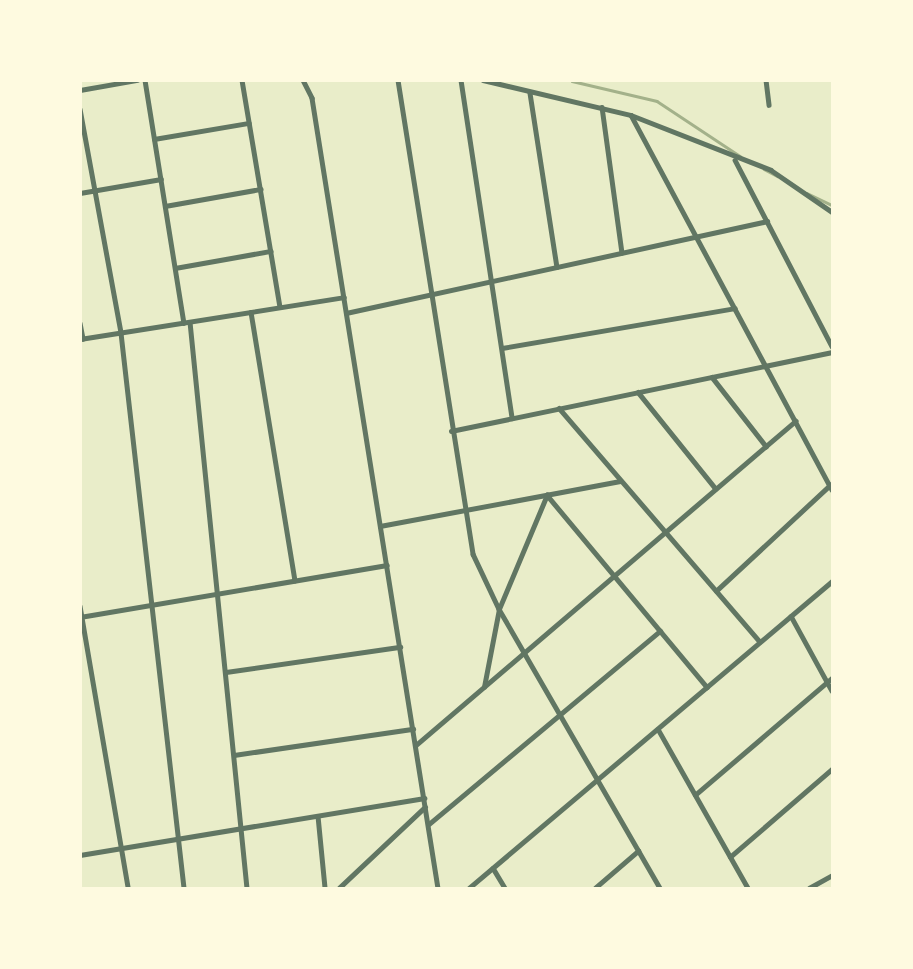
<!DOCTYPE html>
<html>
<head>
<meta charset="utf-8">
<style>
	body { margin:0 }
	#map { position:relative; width:913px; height:969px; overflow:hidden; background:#e9edc9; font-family:Ubuntu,sans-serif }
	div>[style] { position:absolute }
	.stream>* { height:2.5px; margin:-1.25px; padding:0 1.25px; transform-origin:1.25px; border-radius:1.25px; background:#a3b18a }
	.minor>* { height:4.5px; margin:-2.25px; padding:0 2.25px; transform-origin:2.25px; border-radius:2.25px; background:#617663 }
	span { translate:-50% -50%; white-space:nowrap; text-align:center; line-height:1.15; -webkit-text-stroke:6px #fefae0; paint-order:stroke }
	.frame { position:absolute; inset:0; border:82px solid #fefae0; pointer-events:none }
</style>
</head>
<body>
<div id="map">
	<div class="stream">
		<div style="left:572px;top:81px;width:87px;rotate:13.2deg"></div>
		<div style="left:657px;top:101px;width:100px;rotate:33.5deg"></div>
		<div style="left:764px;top:169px;width:15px;rotate:28deg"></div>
		<div style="left:807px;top:193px;width:28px;rotate:26deg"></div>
	</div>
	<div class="minor">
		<div style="left:145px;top:80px;width:246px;rotate:80.9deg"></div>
		<div style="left:242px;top:80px;width:230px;rotate:80.5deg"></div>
		<div style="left:303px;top:80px;width:20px;rotate:63deg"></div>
		<div style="left:312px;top:98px;width:800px;rotate:80.94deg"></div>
		<div style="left:398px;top:80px;width:480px;rotate:81deg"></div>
		<div style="left:473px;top:554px;width:61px;rotate:64.7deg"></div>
		<div style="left:499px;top:609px;width:322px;rotate:60deg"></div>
		<div style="left:461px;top:80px;width:342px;rotate:81.4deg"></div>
		<div style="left:483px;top:80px;width:152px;rotate:13.3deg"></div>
		<div style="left:631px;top:115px;width:150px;rotate:21.4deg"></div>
		<div style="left:771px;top:170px;width:74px;rotate:34.5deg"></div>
		<div style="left:766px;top:80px;width:25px;rotate:83deg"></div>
		<div style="left:80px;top:90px;width:58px;rotate:-10deg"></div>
		<div style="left:530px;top:93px;width:176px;rotate:81.2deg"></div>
		<div style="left:602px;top:107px;width:147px;rotate:82.2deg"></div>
		<div style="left:80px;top:109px;width:228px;rotate:79.6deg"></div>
		<div style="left:121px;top:333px;width:559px;rotate:83.52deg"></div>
		<div style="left:631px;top:115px;width:425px;rotate:61.8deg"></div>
		<div style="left:154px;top:139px;width:96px;rotate:-9.6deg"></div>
		<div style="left:735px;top:160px;width:210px;rotate:62.5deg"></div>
		<div style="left:80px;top:193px;width:82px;rotate:-9.8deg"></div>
		<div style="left:165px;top:206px;width:97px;rotate:-10.1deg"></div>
		<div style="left:175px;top:268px;width:97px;rotate:-10.1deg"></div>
		<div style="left:251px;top:312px;width:272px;rotate:80.7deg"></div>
		<div style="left:346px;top:313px;width:431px;rotate:-12.3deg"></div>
		<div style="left:190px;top:322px;width:569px;rotate:84.25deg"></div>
		<div style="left:80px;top:323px;width:16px;rotate:79deg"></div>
		<div style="left:80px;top:339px;width:267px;rotate:-9deg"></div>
		<div style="left:502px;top:348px;width:236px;rotate:-9.7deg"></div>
		<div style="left:712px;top:377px;width:88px;rotate:52deg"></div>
		<div style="left:638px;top:392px;width:124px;rotate:51.2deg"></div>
		<div style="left:559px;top:408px;width:308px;rotate:49.3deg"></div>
		<div style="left:451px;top:431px;width:389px;rotate:-11.7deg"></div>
		<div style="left:380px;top:526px;width:244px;rotate:-10.6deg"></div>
		<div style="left:716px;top:591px;width:156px;rotate:-42.9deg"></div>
		<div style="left:80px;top:606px;width:286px;rotate:80.3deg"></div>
		<div style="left:791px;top:616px;width:85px;rotate:61.3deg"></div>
		<div style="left:80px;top:617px;width:311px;rotate:-9.6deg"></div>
		<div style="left:226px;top:672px;width:176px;rotate:-8.2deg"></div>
		<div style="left:484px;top:687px;width:79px;rotate:-79.1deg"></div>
		<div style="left:499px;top:609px;width:124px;rotate:-67.2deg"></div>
		<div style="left:547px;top:495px;width:250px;rotate:50.2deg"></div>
		<div style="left:658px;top:729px;width:183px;rotate:60.5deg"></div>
		<div style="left:416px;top:745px;width:499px;rotate:-40.5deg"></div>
		<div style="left:234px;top:755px;width:181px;rotate:-8.3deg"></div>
		<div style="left:695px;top:795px;width:180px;rotate:-40.5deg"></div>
		<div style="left:318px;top:816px;width:72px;rotate:84.4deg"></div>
		<div style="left:429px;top:824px;width:301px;rotate:-39.9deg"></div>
		<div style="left:80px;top:855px;width:349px;rotate:-9.4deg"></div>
		<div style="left:730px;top:857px;width:135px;rotate:-40.8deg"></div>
		<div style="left:493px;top:868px;width:23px;rotate:59deg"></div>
		<div style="left:339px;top:888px;width:118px;rotate:-43.3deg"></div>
		<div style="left:469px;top:888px;width:475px;rotate:-40.2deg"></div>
		<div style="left:595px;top:888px;width:57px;rotate:-40.7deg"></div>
		<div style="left:809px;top:888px;width:26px;rotate:-29deg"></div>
	</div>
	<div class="frame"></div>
</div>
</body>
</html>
